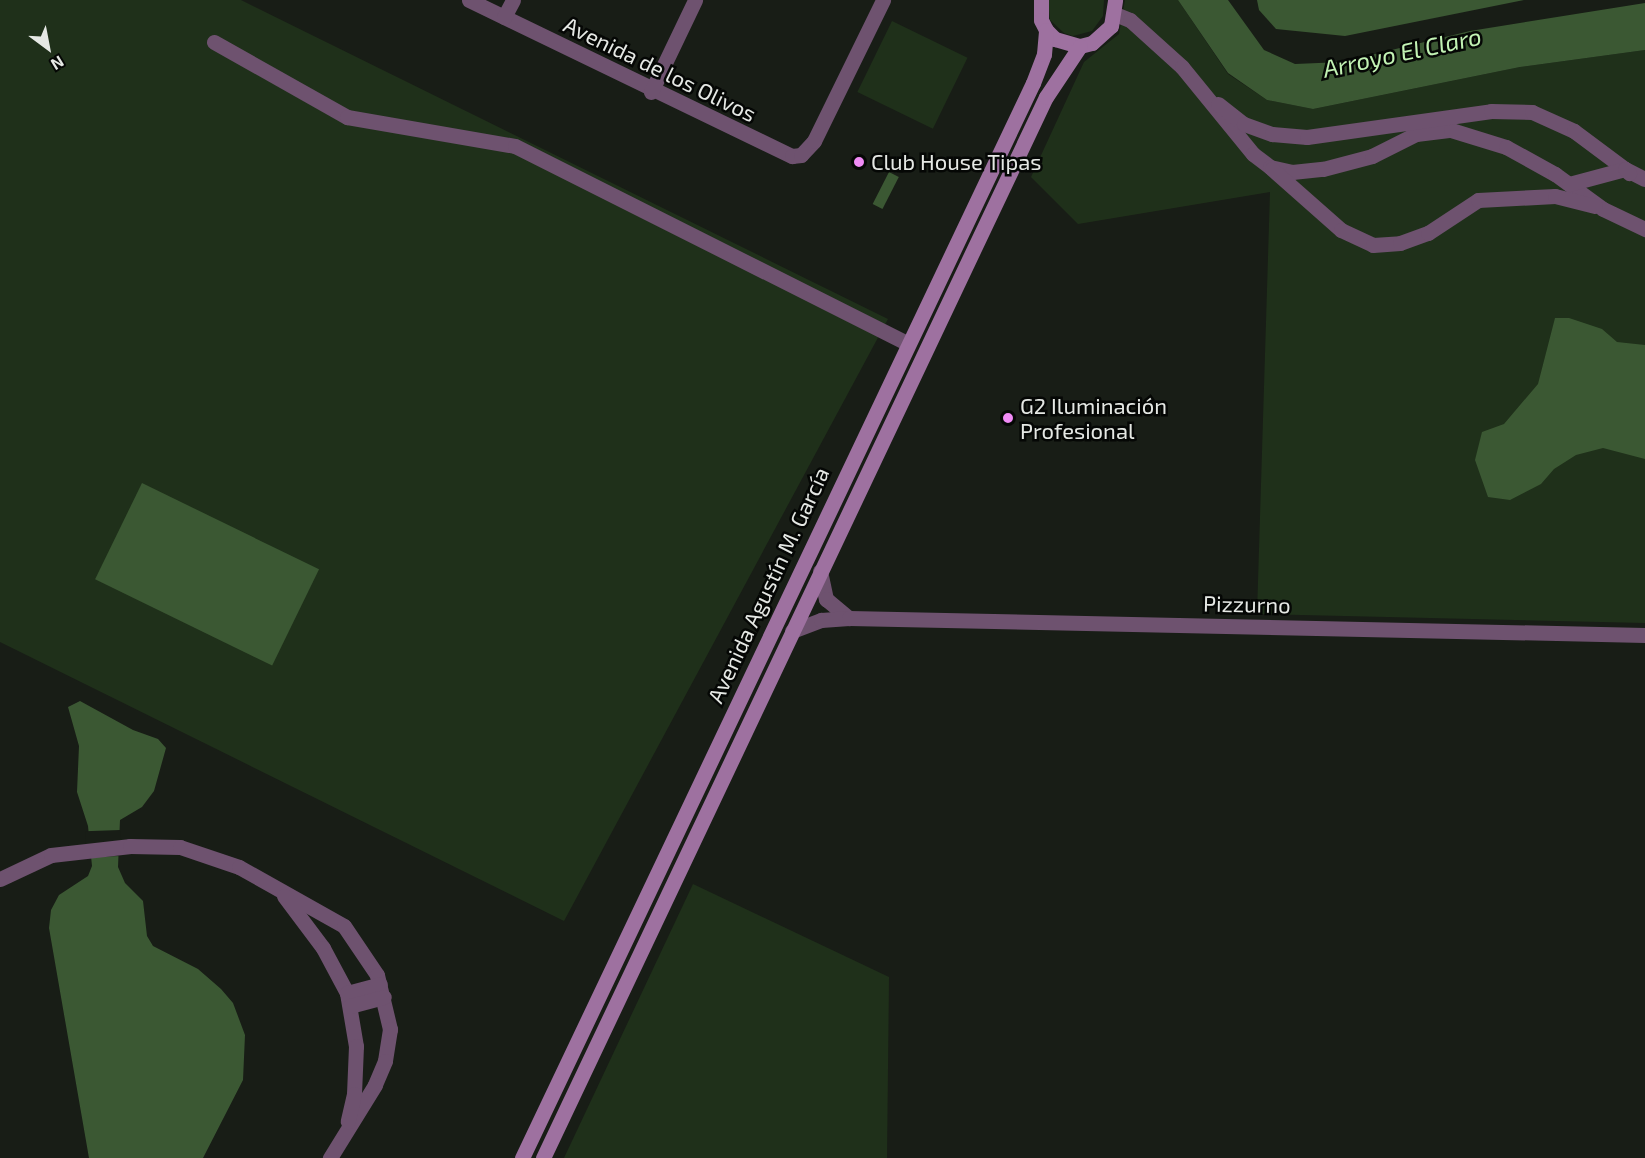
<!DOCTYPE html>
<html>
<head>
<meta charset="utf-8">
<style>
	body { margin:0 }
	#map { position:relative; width:1645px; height:1158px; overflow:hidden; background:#181d16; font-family:"Exo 2",sans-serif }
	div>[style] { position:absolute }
	.green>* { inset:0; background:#1f301a; transform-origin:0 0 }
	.water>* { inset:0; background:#3b5833; transform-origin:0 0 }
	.pier>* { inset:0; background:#181d16; transform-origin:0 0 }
	.street>* { height:15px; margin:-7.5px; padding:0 7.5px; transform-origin:7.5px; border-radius:7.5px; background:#6e526f }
	.secondary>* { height:15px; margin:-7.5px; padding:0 7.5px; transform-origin:7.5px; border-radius:7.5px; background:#9e71a0 }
	.dots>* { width:16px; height:16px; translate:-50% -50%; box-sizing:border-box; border:3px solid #050705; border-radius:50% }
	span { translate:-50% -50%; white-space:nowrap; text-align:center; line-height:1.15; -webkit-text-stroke:5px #050705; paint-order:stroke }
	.street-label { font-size:22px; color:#e5e8e4 }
	.poi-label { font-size:22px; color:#e5e8e4 }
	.left { translate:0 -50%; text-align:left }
	.water-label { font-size:24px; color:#c2f3b4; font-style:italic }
	.north { position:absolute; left:18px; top:18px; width:60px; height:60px; -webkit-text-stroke:4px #050705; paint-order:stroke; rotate:148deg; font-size:16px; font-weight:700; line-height:24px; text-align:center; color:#e5e8e4 }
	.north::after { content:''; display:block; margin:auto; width:21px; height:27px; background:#e5e8e4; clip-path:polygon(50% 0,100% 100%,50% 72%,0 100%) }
</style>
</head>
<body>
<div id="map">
	<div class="green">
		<div style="clip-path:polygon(0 0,241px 0,888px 319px,564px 921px,0 642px)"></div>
		<div style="clip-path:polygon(1048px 0,1104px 0,1103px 16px,1092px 31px,1073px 36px,1064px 33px,1050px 20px)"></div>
		<div style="clip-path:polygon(1125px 0,1178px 0,1228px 74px,1267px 100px,1313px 109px,1520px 67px,1645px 50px,1645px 623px,1257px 614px,1270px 192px,1078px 224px,1031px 177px,1084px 62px,1119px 34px)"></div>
		<div style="left:892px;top:21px;width:84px;height:79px;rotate:26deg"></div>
		<div style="clip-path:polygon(693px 884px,889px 977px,887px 1158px,564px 1158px)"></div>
	</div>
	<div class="water">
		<div style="clip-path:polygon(1178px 0,1228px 0,1264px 50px,1295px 64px,1342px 62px,1470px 31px,1645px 3px,1645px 50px,1520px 67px,1313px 109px,1267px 100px,1228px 73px)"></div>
		<div style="clip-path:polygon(1257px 0,1524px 0,1345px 36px,1276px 29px,1259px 10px)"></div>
		<div style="left:889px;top:172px;width:11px;height:36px;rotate:27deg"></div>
		<div style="clip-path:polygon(1555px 318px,1569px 318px,1602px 329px,1617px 342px,1645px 345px,1645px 459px,1603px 448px,1576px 455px,1554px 469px,1541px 484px,1510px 500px,1488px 497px,1475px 460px,1482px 432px,1504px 424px,1538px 384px)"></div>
		<div style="left:142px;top:483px;width:197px;height:107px;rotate:26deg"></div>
		<div style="clip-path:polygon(80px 701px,133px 730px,158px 739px,166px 748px,154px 791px,142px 807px,120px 820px,118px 867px,125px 883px,143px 901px,147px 936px,153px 946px,198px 969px,221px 989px,233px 1003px,245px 1035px,243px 1080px,203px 1158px,89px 1158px,49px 928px,51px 910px,59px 895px,88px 876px,92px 866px,88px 826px,77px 792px,79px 746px,68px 707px)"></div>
	</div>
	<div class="pier">
		<div style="left:120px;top:830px;width:26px;height:35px;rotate:88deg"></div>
	</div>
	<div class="street">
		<div style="left:469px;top:0;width:359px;rotate:25.8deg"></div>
		<div style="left:792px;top:156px;width:9px;rotate:-6deg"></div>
		<div style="left:801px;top:155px;width:19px;rotate:-47deg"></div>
		<div style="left:814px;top:141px;width:157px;rotate:-63.9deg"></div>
		<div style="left:1115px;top:14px;width:16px;rotate:22deg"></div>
		<div style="left:1130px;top:20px;width:70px;rotate:42.1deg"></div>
		<div style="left:1182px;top:67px;width:112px;rotate:50.8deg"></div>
		<div style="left:1253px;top:154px;width:21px;rotate:37deg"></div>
		<div style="left:1270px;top:167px;width:23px;rotate:13deg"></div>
		<div style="left:1292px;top:172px;width:31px;rotate:-6deg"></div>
		<div style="left:1323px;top:169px;width:51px;rotate:-14.9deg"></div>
		<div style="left:1372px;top:156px;width:49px;rotate:-26.6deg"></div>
		<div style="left:1416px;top:134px;width:35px;rotate:-7deg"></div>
		<div style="left:1451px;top:130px;width:58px;rotate:17.2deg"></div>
		<div style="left:1506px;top:147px;width:56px;rotate:28.9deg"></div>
		<div style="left:1555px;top:174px;width:59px;rotate:36.1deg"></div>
		<div style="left:1603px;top:209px;width:47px;rotate:25.5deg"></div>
		<div style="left:504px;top:17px;width:19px;rotate:-62deg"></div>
		<div style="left:214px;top:42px;width:153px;rotate:29.4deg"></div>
		<div style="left:347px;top:117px;width:170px;rotate:9.8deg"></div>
		<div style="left:515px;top:146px;width:439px;rotate:26.7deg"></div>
		<div style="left:651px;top:92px;width:102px;rotate:-64.4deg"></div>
		<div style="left:1218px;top:104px;width:33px;rotate:38deg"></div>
		<div style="left:1244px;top:124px;width:30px;rotate:20deg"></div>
		<div style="left:1272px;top:134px;width:35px;rotate:5deg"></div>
		<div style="left:1307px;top:137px;width:186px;rotate:-8deg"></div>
		<div style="left:1491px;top:111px;width:41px;rotate:1.4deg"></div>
		<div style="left:1532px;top:112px;width:46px;rotate:24.3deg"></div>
		<div style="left:1574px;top:131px;width:64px;rotate:36.7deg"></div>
		<div style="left:1625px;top:169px;width:22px;rotate:27deg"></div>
		<div style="left:1272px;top:169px;width:92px;rotate:41.5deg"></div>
		<div style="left:1341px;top:230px;width:35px;rotate:25deg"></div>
		<div style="left:1373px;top:245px;width:27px;rotate:-4deg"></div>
		<div style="left:1400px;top:243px;width:30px;rotate:-20deg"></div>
		<div style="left:1428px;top:233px;width:60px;rotate:-33.4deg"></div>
		<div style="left:1478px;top:200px;width:77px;rotate:-3deg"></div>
		<div style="left:1555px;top:196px;width:41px;rotate:14deg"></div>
		<div style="left:1569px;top:184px;width:58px;rotate:-15deg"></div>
		<div style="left:1625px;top:169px;width:6px;rotate:45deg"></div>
		<div style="left:820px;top:571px;width:29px;rotate:78deg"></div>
		<div style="left:826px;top:599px;width:30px;rotate:40deg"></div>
		<div style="left:792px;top:631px;width:31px;rotate:-21deg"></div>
		<div style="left:821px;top:620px;width:28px;rotate:-4deg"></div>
		<div style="left:849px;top:618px;width:796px;rotate:1.22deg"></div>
		<div style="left:0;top:879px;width:56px;rotate:-25.2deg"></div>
		<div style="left:51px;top:855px;width:80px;rotate:-6.5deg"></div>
		<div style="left:130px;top:846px;width:50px;rotate:1.1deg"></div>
		<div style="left:180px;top:847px;width:62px;rotate:18.7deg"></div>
		<div style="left:239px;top:867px;width:120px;rotate:29.3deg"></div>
		<div style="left:344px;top:926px;width:59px;rotate:56deg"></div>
		<div style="left:377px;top:975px;width:56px;rotate:76.5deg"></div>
		<div style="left:390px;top:1029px;width:32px;rotate:99deg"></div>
		<div style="left:385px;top:1061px;width:26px;rotate:113deg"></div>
		<div style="left:375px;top:1085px;width:86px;rotate:121.7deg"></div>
		<div style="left:284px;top:896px;width:65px;rotate:53.1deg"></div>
		<div style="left:323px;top:948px;width:51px;rotate:61.9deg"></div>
		<div style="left:347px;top:993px;width:54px;rotate:80.4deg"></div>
		<div style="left:356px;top:1046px;width:48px;rotate:92.4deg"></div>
		<div style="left:354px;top:1094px;width:28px;rotate:103deg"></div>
		<div style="left:347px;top:993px;width:34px;rotate:-15deg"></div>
		<div style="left:350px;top:1006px;width:35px;rotate:-15deg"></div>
	</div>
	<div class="secondary">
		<div style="left:1041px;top:0;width:20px;rotate:90deg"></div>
		<div style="left:1041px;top:20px;width:11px;rotate:63deg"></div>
		<div style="left:1046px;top:30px;width:13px;rotate:45deg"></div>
		<div style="left:1055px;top:39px;width:26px;rotate:16deg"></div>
		<div style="left:1080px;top:46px;width:12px;rotate:-14deg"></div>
		<div style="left:1092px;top:43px;width:25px;rotate:-42deg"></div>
		<div style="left:1111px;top:26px;width:26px;rotate:-81deg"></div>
		<div style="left:522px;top:1158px;width:1190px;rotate:-64.58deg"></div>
		<div style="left:1033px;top:83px;width:31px;rotate:-69deg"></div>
		<div style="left:1044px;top:54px;width:24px;rotate:-85deg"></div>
		<div style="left:543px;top:1158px;width:1174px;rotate:-64.64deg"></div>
		<div style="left:1046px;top:97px;width:61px;rotate:-56.3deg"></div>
	</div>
	<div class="dots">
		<div style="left:859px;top:162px;background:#f08bf5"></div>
		<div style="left:1008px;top:418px;background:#f08bf5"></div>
	</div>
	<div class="street-label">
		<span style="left:660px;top:69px;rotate:26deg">Avenida de los Olivos</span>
		<span style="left:768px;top:585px;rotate:-65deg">Avenida Agustín M. García</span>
		<span style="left:1247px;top:604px;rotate:1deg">Pizzurno</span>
	</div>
	<div class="poi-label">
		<span class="left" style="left:871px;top:162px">Club House Tipas</span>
		<span class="left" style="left:1020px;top:418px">G2 Iluminación<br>Profesional</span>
	</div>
	<div class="water-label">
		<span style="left:1402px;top:52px;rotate:-12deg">Arroyo El Claro</span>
	</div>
	<div class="north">N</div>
</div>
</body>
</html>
